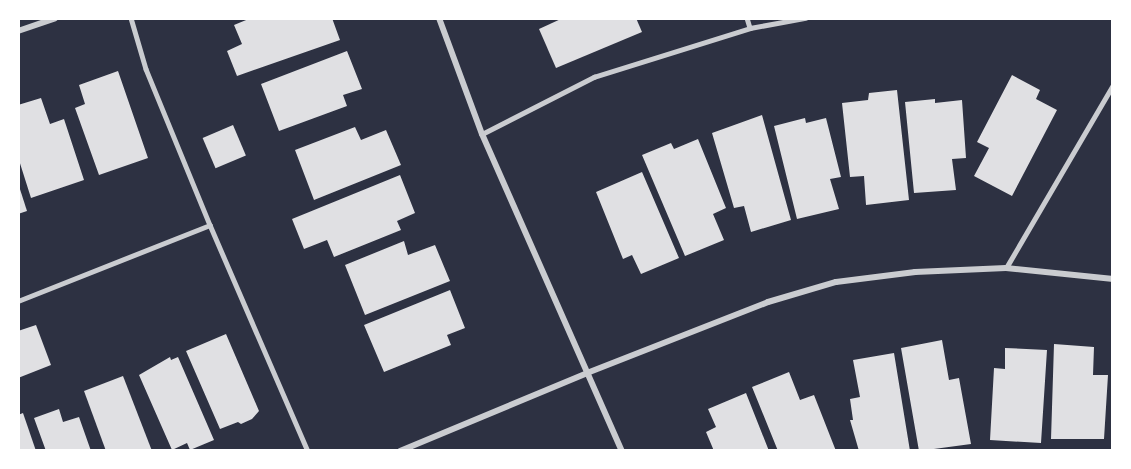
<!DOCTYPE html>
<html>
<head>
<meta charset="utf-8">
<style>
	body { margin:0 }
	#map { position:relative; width:1131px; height:469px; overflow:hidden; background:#2d3142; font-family:"Exo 2",sans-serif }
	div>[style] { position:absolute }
	.building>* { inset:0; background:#e0e0e3; transform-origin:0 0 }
	.service>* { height:4.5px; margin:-2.25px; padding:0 2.25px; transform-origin:2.25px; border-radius:2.25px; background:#caccd0 }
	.minor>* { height:6px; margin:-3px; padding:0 3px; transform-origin:3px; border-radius:3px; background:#caccd0 }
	span { translate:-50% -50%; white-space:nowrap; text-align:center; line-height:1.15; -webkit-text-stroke:4.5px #fff; paint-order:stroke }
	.frame { position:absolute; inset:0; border:20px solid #fff; pointer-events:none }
</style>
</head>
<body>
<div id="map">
	<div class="building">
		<div style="clip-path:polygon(251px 18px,332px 18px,340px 40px,237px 76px,227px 51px,242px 44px,234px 25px)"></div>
		<div style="clip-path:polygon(563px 18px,636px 18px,642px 32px,556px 68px,539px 29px)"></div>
		<div style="clip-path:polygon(347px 51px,362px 89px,343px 95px,347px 106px,279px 131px,261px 84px)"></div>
		<div style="clip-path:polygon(118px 71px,148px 158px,99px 175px,75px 108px,85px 104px,79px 85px)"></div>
		<div style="clip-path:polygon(1012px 75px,1040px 90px,1036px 99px,1057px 110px,1012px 196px,974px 176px,989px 148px,977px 142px)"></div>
		<div style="clip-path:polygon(897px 90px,909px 200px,866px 205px,864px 176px,850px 177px,842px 103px,868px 100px,869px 93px)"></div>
		<div style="clip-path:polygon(41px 98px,50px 124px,64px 119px,84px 180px,31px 198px,18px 157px,18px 105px)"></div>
		<div style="clip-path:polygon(935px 99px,935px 103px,962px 100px,966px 158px,952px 159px,956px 190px,914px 193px,905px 102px)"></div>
		<div style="clip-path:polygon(762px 115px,791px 220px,751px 232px,744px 206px,734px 208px,712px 133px)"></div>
		<div style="clip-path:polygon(805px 118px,806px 123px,826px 118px,841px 177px,830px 179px,839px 209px,797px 219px,774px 126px)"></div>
		<div style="left:233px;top:125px;width:33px;height:33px;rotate:67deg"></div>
		<div style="clip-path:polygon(355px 127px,361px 140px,386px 130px,401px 165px,314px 200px,295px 150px)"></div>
		<div style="clip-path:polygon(698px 139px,726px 208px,713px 214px,724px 240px,685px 256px,642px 155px,671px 143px,674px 149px)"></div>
		<div style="clip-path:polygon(642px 172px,679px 258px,641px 274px,632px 255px,623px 259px,596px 192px)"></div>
		<div style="clip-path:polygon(400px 175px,415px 213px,397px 221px,401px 230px,334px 257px,327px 240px,304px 249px,292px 219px)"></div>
		<div style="clip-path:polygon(18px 183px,27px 211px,18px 214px)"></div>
		<div style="clip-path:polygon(404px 241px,408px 255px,435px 245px,450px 281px,365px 315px,345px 265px)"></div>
		<div style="clip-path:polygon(450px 290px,465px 328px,447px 335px,451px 345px,384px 372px,364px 325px)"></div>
		<div style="clip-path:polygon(36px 325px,51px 365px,18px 378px,18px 331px)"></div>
		<div style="clip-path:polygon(226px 334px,259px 411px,252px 419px,241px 424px,238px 422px,220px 429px,186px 351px)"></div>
		<div style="clip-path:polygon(942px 340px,949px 380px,959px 378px,971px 444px,919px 451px,901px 348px)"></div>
		<div style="clip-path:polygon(1054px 344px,1094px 347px,1093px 375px,1108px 375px,1104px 439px,1051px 439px)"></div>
		<div style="clip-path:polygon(1005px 348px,1047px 350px,1041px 443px,990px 440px,994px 368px,1005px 369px)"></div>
		<div style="clip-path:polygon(894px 353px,910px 451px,859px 451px,850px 420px,853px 420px,850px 399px,860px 397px,853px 360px)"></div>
		<div style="clip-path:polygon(170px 357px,171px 360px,178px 357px,214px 440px,190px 450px,187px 443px,172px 450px,139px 375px)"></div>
		<div style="clip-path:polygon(789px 372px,800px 400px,814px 395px,836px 451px,778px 451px,752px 387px)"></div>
		<div style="clip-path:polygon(123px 376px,152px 451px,106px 451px,84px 391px)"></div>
		<div style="clip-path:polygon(746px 393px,769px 451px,714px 451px,706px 432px,716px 427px,708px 409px)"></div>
		<div style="clip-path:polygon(59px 409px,63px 422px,79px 417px,91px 451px,46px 451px,34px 418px)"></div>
		<div style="clip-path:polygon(23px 413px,36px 451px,18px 451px,18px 415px)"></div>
	</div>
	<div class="service">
		<div style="left:131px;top:18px;width:53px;rotate:73.6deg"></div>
		<div style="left:146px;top:69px;width:169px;rotate:67.7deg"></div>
		<div style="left:210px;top:225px;width:246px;rotate:66.6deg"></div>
		<div style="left:747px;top:18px;width:10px;rotate:73deg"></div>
		<div style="left:482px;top:134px;width:126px;rotate:-27deg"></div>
		<div style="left:594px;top:77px;width:164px;rotate:-17.4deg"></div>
		<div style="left:750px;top:28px;width:56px;rotate:-10.3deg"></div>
		<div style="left:1006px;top:268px;width:212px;rotate:-59.7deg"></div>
		<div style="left:18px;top:301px;width:206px;rotate:-21.6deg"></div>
	</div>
	<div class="minor">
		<div style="left:439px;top:18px;width:124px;rotate:69.7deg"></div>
		<div style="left:482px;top:134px;width:347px;rotate:66.2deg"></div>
		<div style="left:18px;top:31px;width:39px;rotate:-19deg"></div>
		<div style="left:400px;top:451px;width:203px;rotate:-22.6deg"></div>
		<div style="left:587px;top:373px;width:194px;rotate:-21.4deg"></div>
		<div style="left:768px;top:302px;width:71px;rotate:-16.4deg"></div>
		<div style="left:836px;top:282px;width:80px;rotate:-7.2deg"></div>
		<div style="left:915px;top:272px;width:91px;rotate:-2.5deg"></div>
		<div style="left:1006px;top:268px;width:108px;rotate:5.9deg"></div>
	</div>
	<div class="frame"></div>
</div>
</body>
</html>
